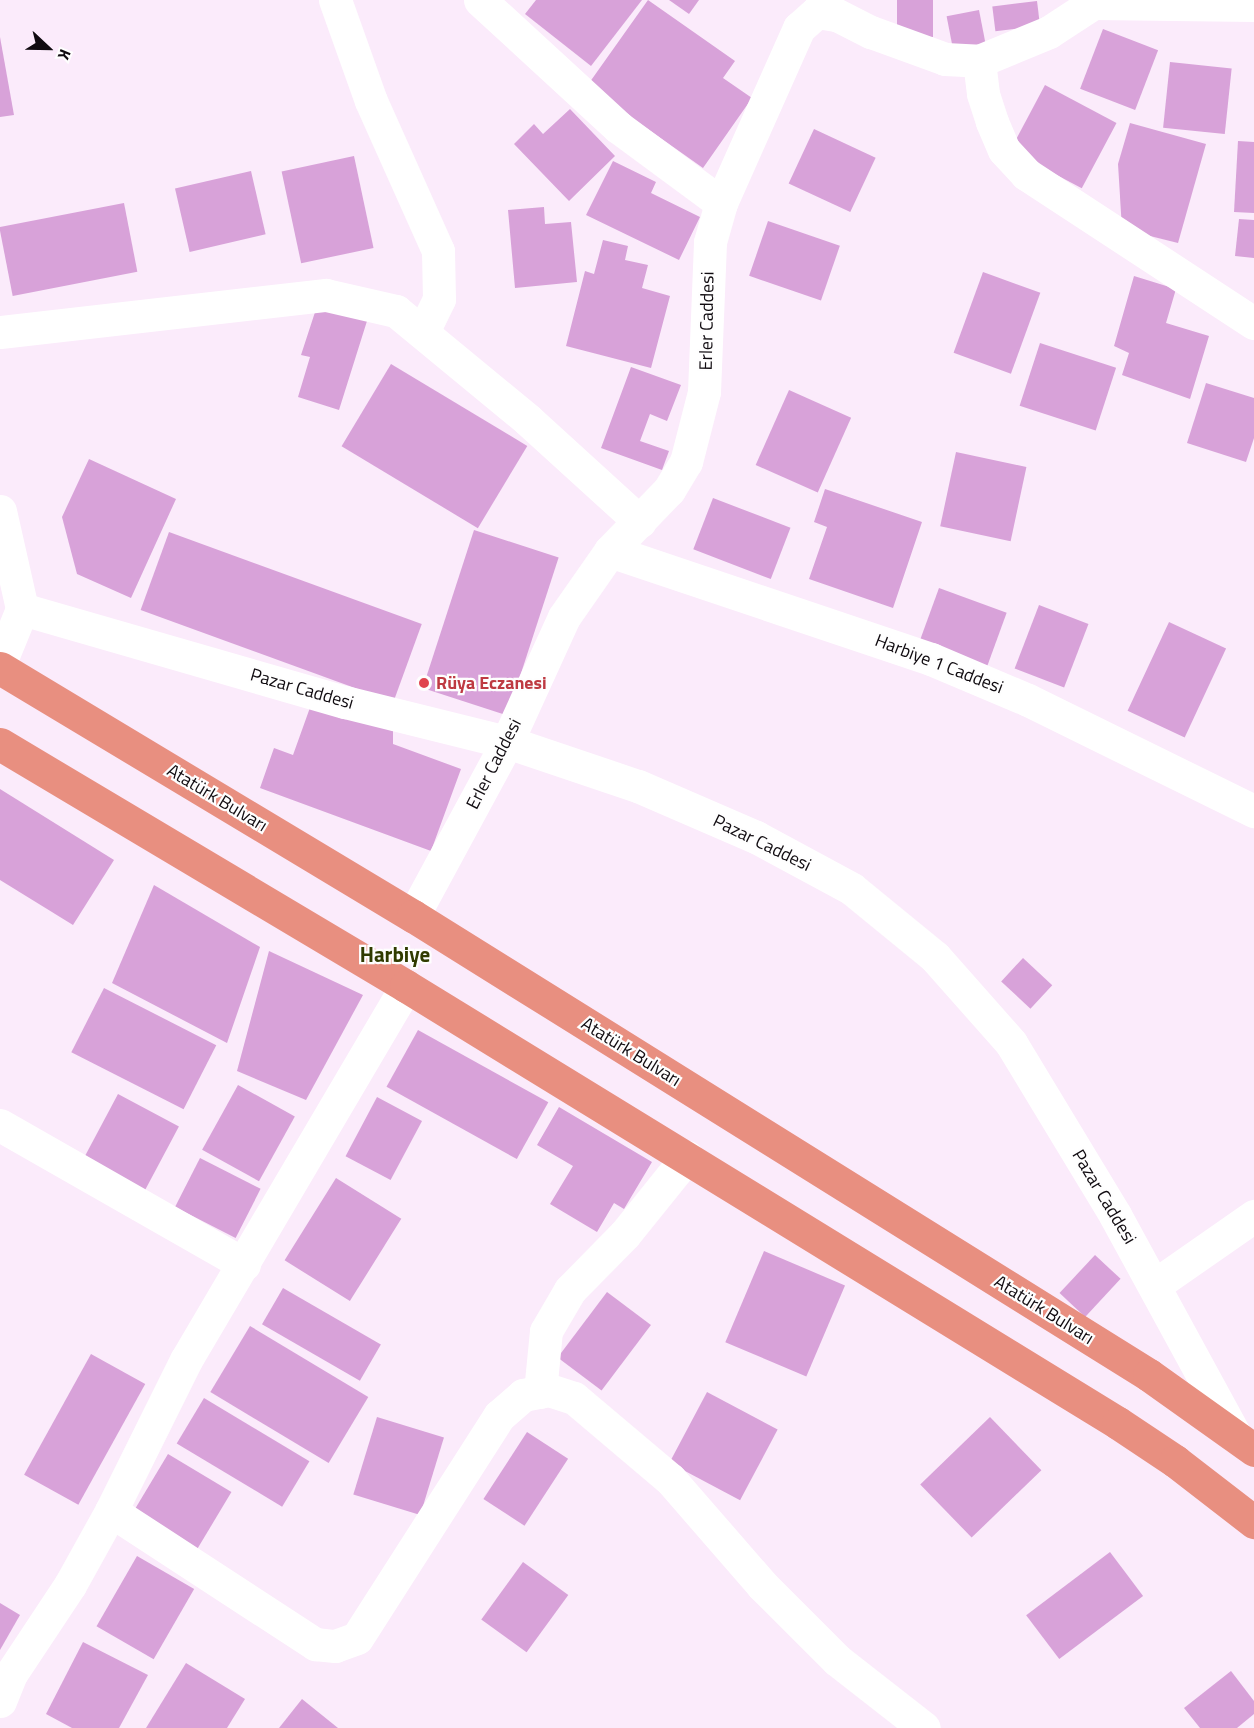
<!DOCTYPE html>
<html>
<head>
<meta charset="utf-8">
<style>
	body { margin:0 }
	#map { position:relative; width:1254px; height:1728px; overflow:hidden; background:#fbebfb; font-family:"Titillium Web",sans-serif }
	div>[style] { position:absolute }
	.building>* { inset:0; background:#d8a2d9; transform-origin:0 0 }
	.minor>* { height:33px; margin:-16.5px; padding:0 16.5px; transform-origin:16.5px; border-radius:16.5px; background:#fff }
	.highway>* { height:33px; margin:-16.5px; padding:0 16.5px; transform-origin:16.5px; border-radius:16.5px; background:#e88f80 }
	.dots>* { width:16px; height:16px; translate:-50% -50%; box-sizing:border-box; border:3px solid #fefefe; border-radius:50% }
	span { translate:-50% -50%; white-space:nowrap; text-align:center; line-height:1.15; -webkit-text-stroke:4.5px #fefefe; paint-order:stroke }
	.street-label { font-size:18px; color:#100b10 }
	.health-label { font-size:18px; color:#be3a42; font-weight:700 }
	.left { translate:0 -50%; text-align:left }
	.quarter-label { font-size:21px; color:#303b00; font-weight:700 }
	.north { position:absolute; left:18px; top:18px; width:60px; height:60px; -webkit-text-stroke:4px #fefefe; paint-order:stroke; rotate:112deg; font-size:16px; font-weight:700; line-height:24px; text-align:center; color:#100b10 }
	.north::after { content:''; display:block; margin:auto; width:21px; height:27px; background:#100b10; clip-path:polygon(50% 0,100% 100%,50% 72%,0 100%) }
</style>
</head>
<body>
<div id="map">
	<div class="building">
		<div style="clip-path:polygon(536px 0,642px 0,591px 66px,525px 14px)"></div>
		<div style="clip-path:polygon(648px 0,735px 61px,723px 78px,752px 98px,703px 168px,587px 86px)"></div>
		<div style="clip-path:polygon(669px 0,699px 0,689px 14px)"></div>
		<div style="left:897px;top:0;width:36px;height:37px"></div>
		<div style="left:1037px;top:1px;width:25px;height:45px;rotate:83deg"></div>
		<div style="left:979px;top:10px;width:38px;height:33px;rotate:79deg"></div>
		<div style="left:1103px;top:29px;width:59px;height:64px;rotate:21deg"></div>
		<div style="clip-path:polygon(0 37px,14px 115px,0 117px)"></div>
		<div style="left:1170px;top:62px;width:62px;height:66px;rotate:6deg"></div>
		<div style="left:1045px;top:85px;width:81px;height:74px;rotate:28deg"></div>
		<div style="clip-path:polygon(570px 109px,615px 156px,569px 201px,514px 144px,534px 124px,543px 134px)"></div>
		<div style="clip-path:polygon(1130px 123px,1206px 144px,1178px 243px,1122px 229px,1118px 164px)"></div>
		<div style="left:814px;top:129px;width:68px;height:60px;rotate:25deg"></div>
		<div style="clip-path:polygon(1238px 141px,1254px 142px,1254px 213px,1234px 212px)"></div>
		<div style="left:354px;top:156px;width:94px;height:74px;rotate:78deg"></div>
		<div style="clip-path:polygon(613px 161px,656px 182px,651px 193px,700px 217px,679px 260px,586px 215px)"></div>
		<div style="left:251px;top:171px;width:65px;height:78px;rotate:77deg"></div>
		<div style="left:124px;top:203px;width:70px;height:127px;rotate:79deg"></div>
		<div style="clip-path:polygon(544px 207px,545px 224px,571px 222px,577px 282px,515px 288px,508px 210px)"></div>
		<div style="clip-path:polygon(1239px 219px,1254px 220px,1254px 258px,1235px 256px)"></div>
		<div style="left:768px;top:221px;width:76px;height:58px;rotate:19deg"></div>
		<div style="clip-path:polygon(603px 240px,628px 246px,625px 260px,648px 265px,642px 288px,670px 296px,651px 368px,566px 346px,585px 271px,594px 274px)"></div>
		<div style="left:983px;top:272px;width:61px;height:86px;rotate:20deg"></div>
		<div style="clip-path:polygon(1134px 276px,1176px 289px,1166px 323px,1209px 336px,1190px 399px,1122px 375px,1129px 353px,1114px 346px)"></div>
		<div style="clip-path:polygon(317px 306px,367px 321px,339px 410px,298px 397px,310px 357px,301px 355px)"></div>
		<div style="left:1040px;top:343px;width:80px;height:66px;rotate:18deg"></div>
		<div style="left:391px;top:364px;width:159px;height:96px;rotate:31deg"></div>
		<div style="clip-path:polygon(631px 367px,681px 385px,667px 421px,650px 414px,640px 441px,669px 451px,662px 470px,601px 448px)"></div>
		<div style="clip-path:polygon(1206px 383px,1254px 398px,1254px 438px,1246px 462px,1187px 443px)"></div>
		<div style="left:789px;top:390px;width:68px;height:82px;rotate:24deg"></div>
		<div style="left:956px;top:452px;width:72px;height:76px;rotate:12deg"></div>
		<div style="clip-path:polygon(89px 459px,176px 499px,131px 598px,77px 574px,62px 517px)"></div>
		<div style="clip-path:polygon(825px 489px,922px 522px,893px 608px,809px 579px,827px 527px,814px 522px)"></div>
		<div style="left:713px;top:498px;width:83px;height:55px;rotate:21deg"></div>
		<div style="left:474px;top:530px;width:89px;height:166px;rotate:18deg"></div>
		<div style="left:169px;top:532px;width:269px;height:83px;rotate:20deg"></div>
		<div style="left:939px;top:588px;width:72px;height:58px;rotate:20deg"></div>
		<div style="left:1039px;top:605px;width:53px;height:68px;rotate:21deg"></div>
		<div style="left:1169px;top:622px;width:63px;height:98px;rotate:25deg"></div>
		<div style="clip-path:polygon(312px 702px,393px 731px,393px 744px,461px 769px,431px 851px,260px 788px,274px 748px,293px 755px)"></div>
		<div style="clip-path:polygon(0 789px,114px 860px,73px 925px,0 880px)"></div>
		<div style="clip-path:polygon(154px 885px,260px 947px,227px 1043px,112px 983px)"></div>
		<div style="clip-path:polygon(269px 951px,363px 995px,306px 1100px,237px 1071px)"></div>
		<div style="left:1023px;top:958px;width:40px;height:32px;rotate:43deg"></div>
		<div style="left:104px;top:988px;width:126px;height:72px;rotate:27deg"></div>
		<div style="left:418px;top:1030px;width:149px;height:65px;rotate:29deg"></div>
		<div style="left:238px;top:1085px;width:65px;height:74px;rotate:29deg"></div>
		<div style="left:118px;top:1094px;width:69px;height:74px;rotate:28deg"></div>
		<div style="left:377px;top:1097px;width:51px;height:67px;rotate:28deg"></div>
		<div style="clip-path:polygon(559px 1107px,652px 1162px,624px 1209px,614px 1203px,597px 1232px,550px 1204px,573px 1166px,537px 1145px)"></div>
		<div style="left:200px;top:1158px;width:68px;height:55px;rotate:27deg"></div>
		<div style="left:336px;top:1178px;width:77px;height:97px;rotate:32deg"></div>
		<div style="left:764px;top:1251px;width:88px;height:99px;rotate:23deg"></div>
		<div style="left:1095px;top:1255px;width:35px;height:52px;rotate:43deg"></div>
		<div style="left:283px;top:1288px;width:113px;height:42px;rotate:30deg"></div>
		<div style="left:607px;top:1292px;width:55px;height:82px;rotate:37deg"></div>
		<div style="left:250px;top:1326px;width:138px;height:77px;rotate:31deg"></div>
		<div style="left:91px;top:1354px;width:62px;height:138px;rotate:29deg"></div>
		<div style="left:707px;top:1392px;width:80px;height:80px;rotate:28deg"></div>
		<div style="left:204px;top:1398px;width:123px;height:53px;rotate:31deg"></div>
		<div style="left:377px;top:1417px;width:70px;height:81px;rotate:17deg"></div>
		<div style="left:990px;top:1417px;width:74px;height:97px;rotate:46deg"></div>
		<div style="left:527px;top:1432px;width:49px;height:80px;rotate:33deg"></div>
		<div style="left:168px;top:1454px;width:74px;height:69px;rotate:31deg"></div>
		<div style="left:1110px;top:1552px;width:55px;height:105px;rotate:53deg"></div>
		<div style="left:137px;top:1556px;width:66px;height:81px;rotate:30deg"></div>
		<div style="left:523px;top:1562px;width:56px;height:71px;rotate:36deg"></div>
		<div style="clip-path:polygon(0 1603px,20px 1615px,0 1650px)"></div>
		<div style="clip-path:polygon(83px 1642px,148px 1675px,119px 1728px,72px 1728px,46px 1714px)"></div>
		<div style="clip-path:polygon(186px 1663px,245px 1699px,227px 1728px,146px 1728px)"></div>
		<div style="clip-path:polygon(1231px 1671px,1254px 1701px,1254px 1714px,1237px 1728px,1200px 1728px,1184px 1708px)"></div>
		<div style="clip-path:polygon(302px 1699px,338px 1728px,279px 1728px)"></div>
	</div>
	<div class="minor">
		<div style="left:335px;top:0;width:107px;rotate:70.4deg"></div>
		<div style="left:371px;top:101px;width:164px;rotate:65.9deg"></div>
		<div style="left:438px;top:251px;width:48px;rotate:88.8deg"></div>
		<div style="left:439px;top:299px;width:37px;rotate:116deg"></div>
		<div style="left:480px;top:0;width:188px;rotate:42.6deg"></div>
		<div style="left:618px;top:127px;width:128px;rotate:36.4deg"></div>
		<div style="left:1093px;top:3px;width:161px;rotate:0.7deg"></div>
		<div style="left:979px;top:61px;width:33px;rotate:83deg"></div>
		<div style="left:983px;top:94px;width:29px;rotate:72deg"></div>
		<div style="left:992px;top:122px;width:30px;rotate:67deg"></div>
		<div style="left:1004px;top:150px;width:33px;rotate:47deg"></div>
		<div style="left:1026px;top:174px;width:272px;rotate:33.2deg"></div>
		<div style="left:0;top:332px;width:328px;rotate:-6.5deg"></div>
		<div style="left:326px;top:295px;width:72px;rotate:12.9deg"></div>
		<div style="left:396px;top:311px;width:171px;rotate:39.5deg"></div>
		<div style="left:528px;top:420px;width:151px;rotate:42.3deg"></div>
		<div style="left:0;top:511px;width:100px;rotate:77.3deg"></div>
		<div style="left:22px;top:609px;width:58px;rotate:112.2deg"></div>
		<div style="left:610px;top:551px;width:339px;rotate:18.6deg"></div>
		<div style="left:931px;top:659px;width:105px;rotate:22.9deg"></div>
		<div style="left:1028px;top:700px;width:252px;rotate:26.2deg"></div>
		<div style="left:22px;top:609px;width:336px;rotate:16.1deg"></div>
		<div style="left:345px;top:702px;width:167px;rotate:13.9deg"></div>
		<div style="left:507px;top:742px;width:138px;rotate:18.6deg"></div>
		<div style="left:638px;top:786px;width:129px;rotate:23.4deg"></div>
		<div style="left:756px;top:837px;width:109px;rotate:28.4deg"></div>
		<div style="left:852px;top:889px;width:107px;rotate:39.3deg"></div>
		<div style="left:935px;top:957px;width:115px;rotate:48.5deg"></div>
		<div style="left:1011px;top:1043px;width:201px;rotate:58.8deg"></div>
		<div style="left:1115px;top:1215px;width:253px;rotate:61.4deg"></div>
		<div style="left:413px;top:916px;width:198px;rotate:-61.6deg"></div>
		<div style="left:507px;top:742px;width:137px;rotate:-65.5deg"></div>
		<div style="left:564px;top:617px;width:80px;rotate:-55.1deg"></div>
		<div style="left:610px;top:551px;width:85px;rotate:-46deg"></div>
		<div style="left:669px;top:490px;width:33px;rotate:-59deg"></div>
		<div style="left:686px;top:462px;width:72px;rotate:-75.6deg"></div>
		<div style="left:704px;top:392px;width:150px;rotate:-87.7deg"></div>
		<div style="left:710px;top:242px;width:41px;rotate:-74.2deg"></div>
		<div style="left:721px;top:203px;width:192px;rotate:-66deg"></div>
		<div style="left:799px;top:28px;width:24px;rotate:-42deg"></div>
		<div style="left:817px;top:12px;width:20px;rotate:9deg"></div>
		<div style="left:837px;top:15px;width:38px;rotate:27deg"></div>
		<div style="left:871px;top:32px;width:79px;rotate:20deg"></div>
		<div style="left:945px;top:59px;width:34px;rotate:3deg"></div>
		<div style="left:979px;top:61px;width:76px;rotate:-22.5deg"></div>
		<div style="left:1049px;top:32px;width:59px;rotate:-33.1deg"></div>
		<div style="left:0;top:1125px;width:281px;rotate:29.7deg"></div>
		<div style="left:1155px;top:1285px;width:121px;rotate:-34.9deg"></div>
		<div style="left:540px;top:1392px;width:61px;rotate:-84.4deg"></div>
		<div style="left:546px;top:1331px;width:48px;rotate:-59.7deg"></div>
		<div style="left:570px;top:1290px;width:78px;rotate:-45.5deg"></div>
		<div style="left:625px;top:1234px;width:99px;rotate:-51.2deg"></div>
		<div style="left:111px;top:1511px;width:244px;rotate:33.1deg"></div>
		<div style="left:315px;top:1644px;width:20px;rotate:6deg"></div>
		<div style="left:335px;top:1646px;width:23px;rotate:-20deg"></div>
		<div style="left:357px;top:1638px;width:264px;rotate:-57.4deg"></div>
		<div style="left:499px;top:1416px;width:32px;rotate:-41deg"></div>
		<div style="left:523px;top:1395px;width:26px;rotate:-11deg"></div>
		<div style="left:549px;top:1390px;width:26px;rotate:18deg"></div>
		<div style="left:574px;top:1398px;width:126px;rotate:40.2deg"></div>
		<div style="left:670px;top:1479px;width:140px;rotate:49deg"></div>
		<div style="left:762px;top:1585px;width:106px;rotate:45deg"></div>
		<div style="left:837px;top:1660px;width:110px;rotate:38deg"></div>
		<div style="left:0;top:1701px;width:29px;rotate:-68deg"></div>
		<div style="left:11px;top:1674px;width:107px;rotate:-56.5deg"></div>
		<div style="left:70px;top:1585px;width:85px;rotate:-61deg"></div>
		<div style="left:111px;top:1511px;width:169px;rotate:-63.6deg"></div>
		<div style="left:186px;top:1360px;width:434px;rotate:-59.5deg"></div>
	</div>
	<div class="highway">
		<div style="left:0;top:668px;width:482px;rotate:31deg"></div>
		<div style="left:413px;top:916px;width:867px;rotate:31.95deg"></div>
		<div style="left:1149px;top:1375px;width:129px;rotate:35.5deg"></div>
		<div style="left:0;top:744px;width:473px;rotate:30.8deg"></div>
		<div style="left:406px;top:986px;width:835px;rotate:31.54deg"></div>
		<div style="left:1118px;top:1423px;width:69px;rotate:33.7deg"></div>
		<div style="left:1175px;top:1461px;width:100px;rotate:37.7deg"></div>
	</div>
	<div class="dots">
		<div style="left:424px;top:683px;background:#e0444e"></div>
	</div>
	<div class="street-label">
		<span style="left:707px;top:321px;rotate:-89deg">Erler Caddesi</span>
		<span style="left:939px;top:664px;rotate:21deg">Harbiye 1 Caddesi</span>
		<span style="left:302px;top:689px;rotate:16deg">Pazar Caddesi</span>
		<span style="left:494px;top:764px;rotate:-63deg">Erler Caddesi</span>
		<span style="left:217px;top:798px;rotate:31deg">Atatürk Bulvarı</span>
		<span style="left:762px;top:843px;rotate:26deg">Pazar Caddesi</span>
		<span style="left:631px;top:1052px;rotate:32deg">Atatürk Bulvarı</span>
		<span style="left:1104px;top:1197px;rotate:59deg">Pazar Caddesi</span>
		<span style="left:1044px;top:1310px;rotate:32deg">Atatürk Bulvarı</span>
	</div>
	<div class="health-label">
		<span class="left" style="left:436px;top:683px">Rüya Eczanesi</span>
	</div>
	<div class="quarter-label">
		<span style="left:395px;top:954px">Harbiye</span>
	</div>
	<div class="north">K</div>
</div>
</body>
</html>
